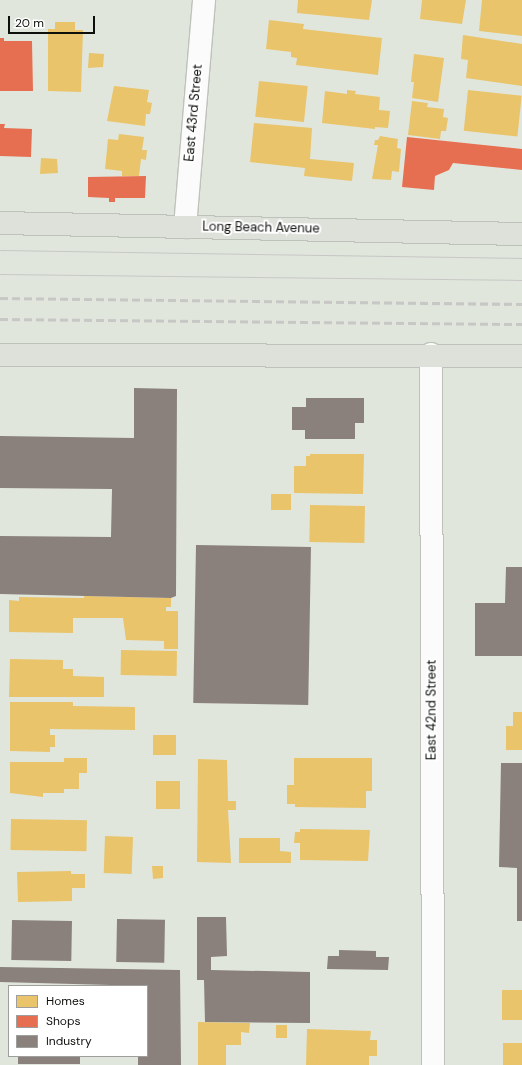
<!DOCTYPE html>
<html>
<head>
<meta charset="utf-8">
<style>
	body { margin:0 }
	#map { position:relative; width:522px; height:1065px; overflow:hidden; background:#e1e6dc; font-family:"DM Sans",sans-serif }
	div>[style] { position:absolute }
	.homes>* { inset:0; background:#e9c46a; transform-origin:0 0 }
	.shops>* { inset:0; background:#e76f51 }
	.industry>* { inset:0; background:#8a817c; transform-origin:0 0 }
	.roads { filter:drop-shadow(1px 0 #bec2bb) drop-shadow(-1px 0 #bec2bb) drop-shadow(0 1px #bec2bb) drop-shadow(0 -1px #bec2bb) }
	.minor>* { height:22px; margin:-11px; padding:0 11px; transform-origin:11px; border-radius:11px; background:#fafbfa }
	.major>* { height:22px; margin:-11px; padding:0 11px; transform-origin:11px; border-radius:11px; background:#dee1da }
	.tram>* { height:1px; margin:-0.5px; padding:0 0.5px; transform-origin:0.5px; border-radius:0.5px; background:#c7c8c5 }
	.rail>* { height:3px; margin-top:-1.5px; transform-origin:0; background:repeating-linear-gradient(90deg,#c7c8c5 0 8px,transparent 0 12px) }
	span { translate:-50% -50%; white-space:nowrap; text-align:center; line-height:1.15; -webkit-text-stroke:4px #fff; paint-order:stroke }
	.street-label { font-size:13px; color:#0c0f0a }
	.legend { position:absolute; left:8px; top:985px; width:140px; height:72px; box-sizing:border-box; background:#fff; border:1px solid #9e9f9d; margin:0; padding:5px 7px; list-style:none; font-size:12px; color:#0c0f0a }
	.legend li { display:flex; align-items:center; gap:8px; height:20px }
	.legend b { width:20px; border:1px solid #9e9f9d }
	.scale { position:absolute; left:8px; top:16px; width:87px; height:18px; box-sizing:border-box; border:2px solid #0c0f0a; border-top:0; padding-left:5px; font-size:12px; line-height:14px; white-space:nowrap; color:#0c0f0a; -webkit-text-stroke:3px #fff; paint-order:stroke }
</style>
</head>
<body>
<div id="map">
	<div class="homes">
		<div style="clip-path:polygon(298px 0,372px 0,369px 20px,297px 13px)"></div>
		<div style="clip-path:polygon(422px 0,466px 0,462px 24px,420px 19px)"></div>
		<div style="clip-path:polygon(482px 0,522px 0,522px 36px,479px 31px)"></div>
		<div style="clip-path:polygon(269px 20px,304px 24px,303px 29px,382px 38px,378px 75px,296px 65px,297px 58px,291px 57px,291px 52px,266px 49px)"></div>
		<div style="clip-path:polygon(55px 22px,75px 22px,75px 30px,83px 30px,81px 92px,48px 91px,48px 29px,55px 29px)"></div>
		<div style="clip-path:polygon(463px 35px,522px 44px,522px 86px,466px 78px,468px 60px,461px 59px)"></div>
		<div style="clip-path:polygon(89px 53px,104px 54px,103px 67px,88px 68px)"></div>
		<div style="clip-path:polygon(414px 54px,444px 58px,438px 102px,412px 98px,414px 82px,411px 82px)"></div>
		<div style="left:259px;top:81px;width:49px;height:36px;rotate:6deg"></div>
		<div style="clip-path:polygon(114px 86px,149px 90px,147px 102px,152px 103px,150px 114px,146px 114px,145px 126px,107px 121px)"></div>
		<div style="clip-path:polygon(347px 90px,356px 91px,355px 94px,380px 97px,379px 110px,390px 111px,388px 128px,375px 127px,375px 129px,322px 123px,325px 91px,347px 94px)"></div>
		<div style="left:468px;top:90px;width:54px;height:41px;rotate:6deg"></div>
		<div style="clip-path:polygon(412px 101px,428px 103px,427px 107px,444px 109px,443px 117px,448px 118px,446px 131px,441px 131px,440px 139px,408px 135px)"></div>
		<div style="clip-path:polygon(254px 123px,312px 128px,310px 159px,354px 163px,352px 181px,304px 176px,305px 168px,250px 162px)"></div>
		<div style="clip-path:polygon(119px 134px,144px 137px,142px 150px,147px 150px,146px 160px,141px 159px,139px 176px,122px 176px,122px 171px,105px 169px,108px 139px,118px 140px)"></div>
		<div style="clip-path:polygon(380px 136px,398px 139px,397px 148px,401px 149px,399px 172px,392px 171px,391px 180px,372px 179px,378px 145px,374px 145px,375px 140px,378px 140px)"></div>
		<div style="clip-path:polygon(41px 158px,57px 159px,58px 173px,40px 174px)"></div>
		<div style="clip-path:polygon(310px 454px,364px 454px,363px 494px,294px 493px,294px 466px,306px 466px,306px 456px,310px 456px)"></div>
		<div style="left:271px;top:494px;width:20px;height:16px"></div>
		<div style="left:310px;top:505px;width:55px;height:37px;rotate:1deg"></div>
		<div style="clip-path:polygon(84px 596px,171px 598px,171px 607px,166px 607px,166px 611px,178px 611px,178px 649px,164px 649px,164px 641px,126px 640px,123px 618px,73px 618px,73px 633px,9px 632px,9px 600px,19px 601px,19px 597px,84px 598px)"></div>
		<div style="left:121px;top:650px;width:56px;height:25px;rotate:1deg"></div>
		<div style="clip-path:polygon(10px 659px,63px 660px,63px 669px,73px 669px,73px 676px,104px 677px,104px 697px,9px 697px)"></div>
		<div style="clip-path:polygon(10px 702px,73px 702px,73px 706px,135px 707px,135px 730px,50px 729px,50px 735px,55px 735px,55px 747px,50px 747px,50px 752px,10px 751px)"></div>
		<div style="clip-path:polygon(513px 712px,522px 712px,522px 750px,506px 750px,506px 726px,513px 726px)"></div>
		<div style="left:176px;top:735px;width:20px;height:23px;rotate:90deg"></div>
		<div style="clip-path:polygon(64px 758px,87px 758px,87px 773px,79px 773px,79px 789px,64px 789px,64px 793px,43px 793px,43px 797px,10px 793px,10px 762px,64px 762px)"></div>
		<div style="clip-path:polygon(294px 758px,372px 758px,372px 791px,366px 791px,366px 808px,295px 807px,295px 804px,287px 804px,287px 785px,294px 785px)"></div>
		<div style="clip-path:polygon(198px 759px,227px 760px,228px 801px,236px 801px,236px 810px,228px 810px,231px 863px,197px 862px)"></div>
		<div style="left:156px;top:781px;width:24px;height:28px"></div>
		<div style="left:11px;top:819px;width:76px;height:31px;rotate:1deg"></div>
		<div style="clip-path:polygon(300px 829px,370px 830px,368px 861px,300px 860px,300px 843px,294px 843px,295px 832px,300px 832px)"></div>
		<div style="left:105px;top:836px;width:28px;height:37px;rotate:2deg"></div>
		<div style="clip-path:polygon(239px 838px,280px 838px,280px 851px,291px 852px,291px 863px,239px 863px)"></div>
		<div style="clip-path:polygon(152px 866px,163px 866px,163px 878px,153px 879px)"></div>
		<div style="clip-path:polygon(71px 871px,71px 874px,85px 874px,85px 888px,72px 888px,72px 901px,18px 902px,17px 872px)"></div>
		<div style="left:502px;top:990px;width:20px;height:30px"></div>
		<div style="clip-path:polygon(198px 1022px,250px 1023px,249px 1033px,241px 1032px,241px 1045px,226px 1045px,226px 1065px,198px 1065px)"></div>
		<div style="left:276px;top:1025px;width:11px;height:13px"></div>
		<div style="clip-path:polygon(307px 1029px,371px 1031px,370px 1040px,377px 1040px,377px 1056px,369px 1056px,369px 1065px,306px 1065px)"></div>
		<div style="left:503px;top:1043px;width:19px;height:22px"></div>
	</div>
	<div class="shops">
		<div style="clip-path:polygon(0 38px,4px 38px,4px 41px,32px 41px,33px 91px,0 91px)"></div>
		<div style="clip-path:polygon(0 124px,5px 124px,4px 128px,32px 129px,31px 157px,0 156px)"></div>
		<div style="clip-path:polygon(407px 137px,522px 149px,522px 170px,453px 163px,449px 170px,435px 176px,434px 190px,402px 187px)"></div>
		<div style="clip-path:polygon(146px 176px,145px 198px,115px 198px,115px 202px,109px 202px,109px 198px,88px 197px,88px 177px)"></div>
	</div>
	<div class="industry">
		<div style="clip-path:polygon(134px 388px,177px 389px,176px 596px,171px 598px,0 594px,0 536px,111px 537px,112px 489px,0 488px,0 436px,134px 438px)"></div>
		<div style="clip-path:polygon(306px 398px,364px 398px,364px 423px,355px 423px,355px 439px,305px 439px,305px 430px,292px 430px,292px 407px,306px 407px)"></div>
		<div style="left:196px;top:545px;width:115px;height:158px;rotate:1deg"></div>
		<div style="clip-path:polygon(506px 567px,522px 567px,522px 656px,475px 656px,475px 603px,505px 603px)"></div>
		<div style="clip-path:polygon(501px 763px,522px 763px,522px 921px,517px 921px,517px 868px,499px 867px)"></div>
		<div style="clip-path:polygon(197px 917px,226px 917px,227px 956px,211px 957px,211px 970px,310px 972px,310px 1023px,205px 1022px,204px 980px,197px 980px)"></div>
		<div style="left:117px;top:919px;width:48px;height:43px;rotate:1deg"></div>
		<div style="left:12px;top:920px;width:60px;height:40px;rotate:1deg"></div>
		<div style="clip-path:polygon(339px 950px,376px 951px,376px 957px,389px 957px,388px 970px,327px 969px,328px 956px,339px 956px)"></div>
		<div style="clip-path:polygon(0 967px,180px 970px,181px 1065px,138px 1065px,138px 1056px,147px 1056px,147px 986px,0 982px)"></div>
		<div style="left:18px;top:1056px;width:62px;height:8px"></div>
	</div>
	<div class="roads">
		<div class="minor">
			<div style="left:185px;top:227px;width:228px;rotate:-85.2deg"></div>
			<div style="left:431px;top:354px;width:711px;rotate:89.84deg"></div>
		</div>
		<div class="major">
			<div style="left:0;top:223px;width:522px;rotate:1.21deg"></div>
			<div style="left:0;top:355px;width:522px;rotate:0.11deg"></div>
		</div>
	</div>
	<div class="tram">
		<div style="left:0;top:250px;width:522px;rotate:0.88deg"></div>
		<div style="left:0;top:274px;width:522px;rotate:0.66deg"></div>
	</div>
	<div class="rail">
		<div style="left:0;top:298px;width:522px;rotate:0.66deg"></div>
		<div style="left:0;top:319px;width:522px;rotate:0.55deg"></div>
	</div>
	<div class="street-label">
		<span style="left:194px;top:113px;rotate:-85deg">East 43rd Street</span>
		<span style="left:261px;top:228px;rotate:1deg">Long Beach Avenue</span>
		<span style="left:432px;top:710px;rotate:-90deg">East 42nd Street</span>
	</div>
	<ul class="legend">
	<li><b style="height:11px;background:#e9c46a"></b>Homes</li>
	<li><b style="height:11px;background:#e76f51"></b>Shops</li>
	<li><b style="height:11px;background:#8a817c"></b>Industry</li>
	</ul>
	<div class="scale">20 m</div>
</div>
</body>
</html>
